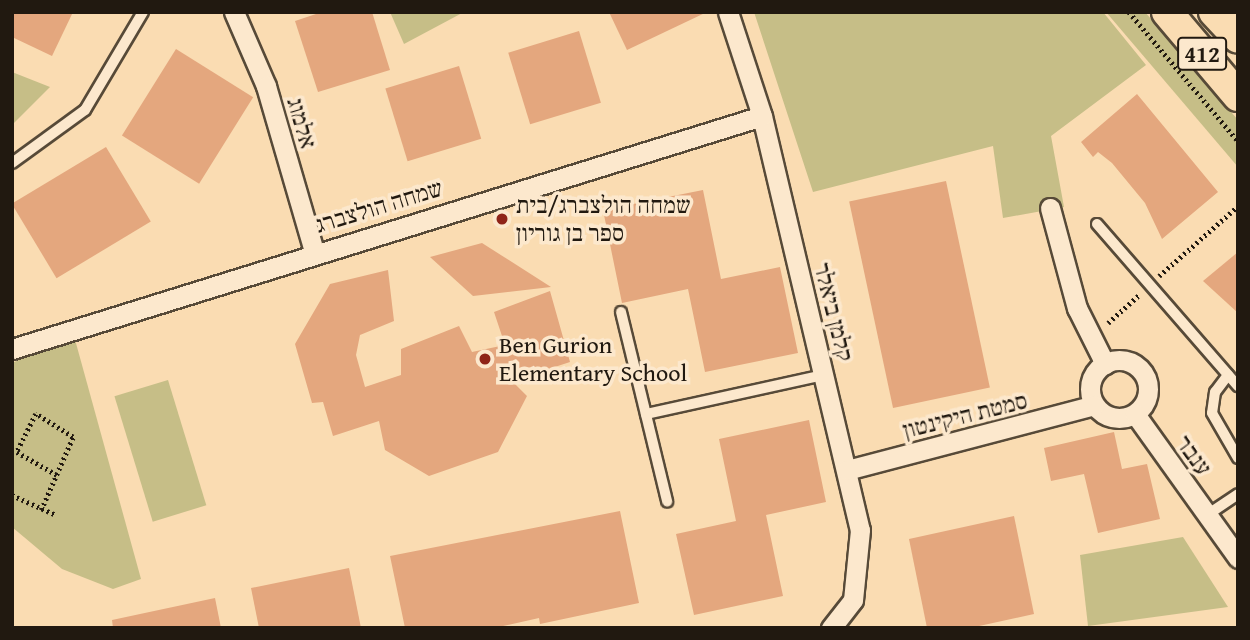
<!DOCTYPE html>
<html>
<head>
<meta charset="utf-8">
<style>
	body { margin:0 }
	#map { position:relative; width:1250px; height:640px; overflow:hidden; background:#fadcb2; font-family:"Gentium Book Plus","Frank Ruhl Libre",serif }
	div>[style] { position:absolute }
	.green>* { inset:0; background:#c6be87; transform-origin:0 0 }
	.building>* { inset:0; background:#e4a77e; transform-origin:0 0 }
	.path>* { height:4.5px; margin-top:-2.25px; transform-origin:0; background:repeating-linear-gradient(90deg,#211910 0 2px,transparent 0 5.5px) }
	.roads { filter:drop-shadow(2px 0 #574a38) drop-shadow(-2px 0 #574a38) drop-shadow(0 2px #574a38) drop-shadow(0 -2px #574a38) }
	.service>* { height:10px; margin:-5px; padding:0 5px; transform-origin:5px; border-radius:5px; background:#fce8cd }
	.minor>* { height:19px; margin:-9.5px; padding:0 9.5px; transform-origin:9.5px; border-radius:9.5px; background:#fce8cd }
	.minor>.ring { margin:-9.5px; padding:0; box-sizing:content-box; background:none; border:19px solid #fce8cd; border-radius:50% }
	.primary>* { height:30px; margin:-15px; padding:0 15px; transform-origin:15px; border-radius:15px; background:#fadcb2 }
	.dots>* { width:19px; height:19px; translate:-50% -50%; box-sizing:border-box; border:4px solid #fce8cd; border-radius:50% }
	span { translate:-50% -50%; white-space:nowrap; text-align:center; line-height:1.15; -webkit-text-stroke:7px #fce8cd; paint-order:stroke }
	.shield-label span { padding:2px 5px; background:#fce8cd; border:2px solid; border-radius:5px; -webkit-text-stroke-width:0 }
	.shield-label { font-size:23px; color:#211910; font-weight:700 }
	.street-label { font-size:24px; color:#211910 }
	.poi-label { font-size:24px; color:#211910 }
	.left { translate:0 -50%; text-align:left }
	.frame { position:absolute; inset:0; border:14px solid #211910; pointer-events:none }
</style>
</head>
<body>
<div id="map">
	<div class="green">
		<div style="clip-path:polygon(390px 12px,464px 12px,404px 44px)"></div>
		<div style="clip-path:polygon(754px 12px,1103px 12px,1146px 65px,1051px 136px,1064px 207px,1003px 218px,993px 146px,813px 192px)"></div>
		<div style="clip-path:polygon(1106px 12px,1145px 12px,1238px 120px,1238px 167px)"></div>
		<div style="clip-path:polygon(12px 72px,50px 87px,12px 125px)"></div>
		<div style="clip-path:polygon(74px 336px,141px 579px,113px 589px,62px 569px,12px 527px,12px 363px)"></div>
		<div style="left:168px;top:380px;width:131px;height:56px;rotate:73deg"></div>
		<div style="clip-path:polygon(1183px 537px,1228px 607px,1088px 626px,1080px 555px)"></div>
	</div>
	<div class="building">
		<div style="clip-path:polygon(12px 12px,73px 12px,52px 56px,12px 37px)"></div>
		<div style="clip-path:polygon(322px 12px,372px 12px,390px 70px,318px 92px,295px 21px)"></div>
		<div style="clip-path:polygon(609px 12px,707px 12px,627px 50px)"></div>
		<div style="left:579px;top:31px;width:75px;height:74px;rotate:73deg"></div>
		<div style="left:176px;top:49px;width:91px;height:102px;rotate:32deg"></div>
		<div style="left:459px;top:66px;width:76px;height:77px;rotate:73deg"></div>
		<div style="clip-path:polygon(1137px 94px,1218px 192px,1162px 239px,1145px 203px,1112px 163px,1098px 152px,1093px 157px,1081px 142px)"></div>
		<div style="left:106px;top:147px;width:87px;height:110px;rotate:59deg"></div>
		<div style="left:946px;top:181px;width:211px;height:99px;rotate:78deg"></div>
		<div style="clip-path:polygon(703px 190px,721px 279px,780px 267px,798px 353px,705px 372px,688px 289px,622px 303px,603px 210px)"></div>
		<div style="clip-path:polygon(482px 243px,551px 287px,473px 296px,430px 257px)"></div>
		<div style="clip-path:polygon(1238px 252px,1238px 313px,1203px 281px)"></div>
		<div style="clip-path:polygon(388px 270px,394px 321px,360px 335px,356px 355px,365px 387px,401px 375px,401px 349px,459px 326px,472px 352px,505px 345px,494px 312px,550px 291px,570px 362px,512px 381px,527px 396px,498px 452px,429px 476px,385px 450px,379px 421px,333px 436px,323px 402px,312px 403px,295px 344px,330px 284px)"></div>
		<div style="clip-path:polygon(809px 420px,826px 502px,766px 515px,783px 596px,694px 615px,676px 534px,736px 521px,719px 439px)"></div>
		<div style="clip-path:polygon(1114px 432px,1122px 469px,1147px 464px,1160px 519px,1098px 533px,1084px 474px,1051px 481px,1044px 448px)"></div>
		<div style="clip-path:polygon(620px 511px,639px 603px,540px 624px,539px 618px,494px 628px,405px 628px,390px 556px)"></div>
		<div style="clip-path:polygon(1014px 516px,1034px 614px,970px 628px,927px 628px,909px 539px)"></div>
		<div style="clip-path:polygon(349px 568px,361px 628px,259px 628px,251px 588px)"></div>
		<div style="clip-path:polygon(215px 598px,221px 628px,113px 628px,112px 620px)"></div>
	</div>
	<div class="path">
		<div style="left:1129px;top:12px;width:169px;rotate:49.8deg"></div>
		<div style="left:1159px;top:276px;width:106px;rotate:-41.5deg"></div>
		<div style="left:1108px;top:323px;width:43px;rotate:-42.2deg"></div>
		<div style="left:12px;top:495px;width:48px;rotate:24.4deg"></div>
		<div style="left:41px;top:510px;width:80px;rotate:-66.3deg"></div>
		<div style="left:73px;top:437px;width:44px;rotate:-148.1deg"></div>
		<div style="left:36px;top:414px;width:42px;rotate:116.6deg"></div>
		<div style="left:17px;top:452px;width:46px;rotate:29.9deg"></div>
	</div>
	<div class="roads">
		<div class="service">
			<div style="left:12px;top:163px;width:90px;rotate:-36deg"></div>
			<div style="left:85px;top:110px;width:114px;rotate:-59.4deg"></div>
			<div style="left:1097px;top:224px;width:215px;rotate:49deg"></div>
			<div style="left:621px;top:312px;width:195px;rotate:76.3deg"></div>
			<div style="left:1228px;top:375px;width:21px;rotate:127deg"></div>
			<div style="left:1215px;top:392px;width:21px;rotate:98deg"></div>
			<div style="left:1212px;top:413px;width:52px;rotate:60deg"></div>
			<div style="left:646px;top:414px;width:182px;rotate:-12.4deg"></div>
			<div style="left:1207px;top:515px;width:37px;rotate:-34deg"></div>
		</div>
		<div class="minor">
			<div style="left:234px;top:12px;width:81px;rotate:66.6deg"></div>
			<div style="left:266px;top:86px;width:172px;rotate:73.8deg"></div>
			<div style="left:728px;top:12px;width:109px;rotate:71.9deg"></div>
			<div style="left:762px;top:116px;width:425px;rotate:76.7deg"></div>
			<div style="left:860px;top:530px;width:70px;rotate:95.7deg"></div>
			<div style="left:853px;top:600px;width:36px;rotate:128deg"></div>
			<div style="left:1050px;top:208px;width:104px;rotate:74.9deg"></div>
			<div style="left:1077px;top:308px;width:63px;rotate:63.4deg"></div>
			<div style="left:12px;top:349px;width:785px;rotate:-17.26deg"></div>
			<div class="ring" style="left:1090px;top:360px;width:39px;height:39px"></div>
			<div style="left:1135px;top:414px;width:177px;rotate:54.4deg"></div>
			<div style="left:847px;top:470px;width:255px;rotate:-14.7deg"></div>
		</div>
		<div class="primary">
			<div style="left:1167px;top:12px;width:110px;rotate:49.8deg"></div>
			<div style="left:1214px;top:12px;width:35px;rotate:47deg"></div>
		</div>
	</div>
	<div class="dots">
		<div style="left:502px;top:219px;background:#8f2418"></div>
		<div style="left:485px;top:359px;background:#8f2418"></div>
	</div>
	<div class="shield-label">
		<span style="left:1202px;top:54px">412</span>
	</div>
	<div class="street-label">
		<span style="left:302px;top:123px;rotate:74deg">אלמוג</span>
		<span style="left:379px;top:206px;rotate:-17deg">שמחה הולצברג</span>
		<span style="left:834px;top:312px;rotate:76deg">קלמן ביאלר</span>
		<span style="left:965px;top:415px;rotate:-14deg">סמטת היקינטון</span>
		<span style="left:1194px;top:455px;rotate:54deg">ענבר</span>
	</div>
	<div class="poi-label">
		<span class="left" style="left:516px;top:219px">שמחה הולצברג/בית<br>ספר בן גוריון</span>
		<span class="left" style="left:499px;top:359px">Ben Gurion<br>Elementary School</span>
	</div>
	<div class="frame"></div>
</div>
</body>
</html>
